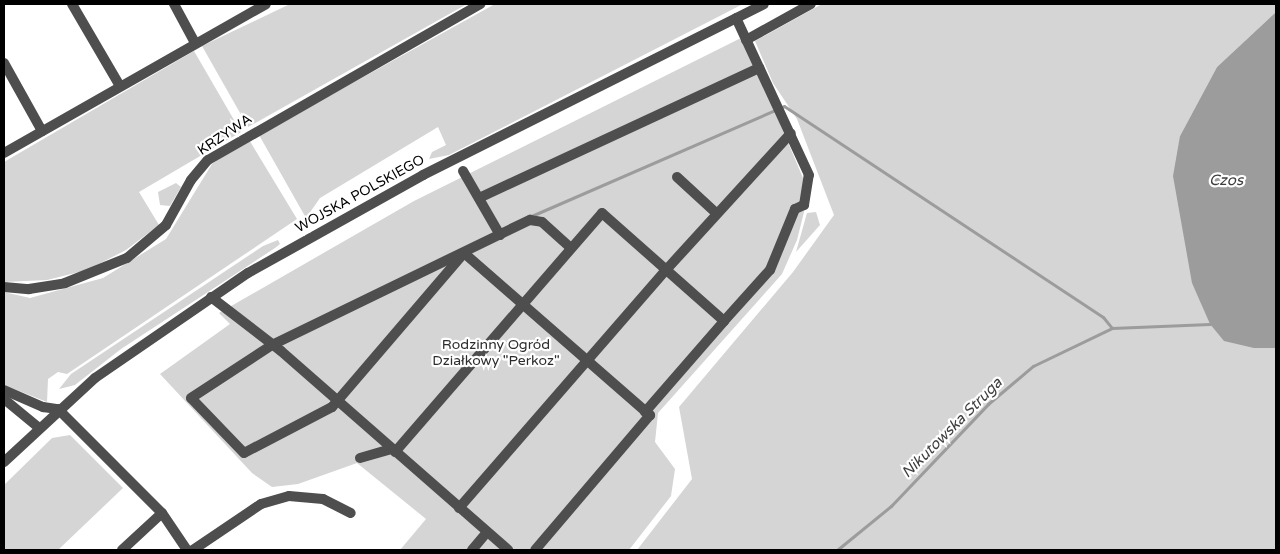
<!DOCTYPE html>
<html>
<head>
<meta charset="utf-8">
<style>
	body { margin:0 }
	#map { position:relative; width:1280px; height:554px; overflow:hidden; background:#fff; font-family:"Varela Round",sans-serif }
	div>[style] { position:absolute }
	.green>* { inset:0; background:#d5d5d5 }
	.water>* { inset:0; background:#9c9c9c }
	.stream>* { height:3px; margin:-1.5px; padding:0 1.5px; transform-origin:1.5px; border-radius:1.5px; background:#9c9c9c }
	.minor>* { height:10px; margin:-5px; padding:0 5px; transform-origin:5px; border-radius:5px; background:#4e4e4e }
	.tertiary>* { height:10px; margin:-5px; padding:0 5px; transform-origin:5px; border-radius:5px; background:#4e4e4e }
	span { translate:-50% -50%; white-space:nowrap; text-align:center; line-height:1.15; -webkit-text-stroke:4.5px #fff; paint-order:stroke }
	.street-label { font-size:14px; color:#000 }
	.park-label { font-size:14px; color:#2c2c2c }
	.water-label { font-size:15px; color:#3d3d3d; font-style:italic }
	.frame { position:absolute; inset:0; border:5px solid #000; pointer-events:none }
</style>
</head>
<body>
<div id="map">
	<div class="green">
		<div style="clip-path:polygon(290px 4px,467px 4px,248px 127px,202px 46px)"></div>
		<div style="clip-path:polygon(495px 4px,743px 4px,449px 155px,429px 159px,432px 152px,446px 145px,438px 127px,320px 198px,306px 218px,259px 135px)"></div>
		<div style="clip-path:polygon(822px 4px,1276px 4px,1276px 12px,1217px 67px,1180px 136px,1254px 348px,1276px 348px,1276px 550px,637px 550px,692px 479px,679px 407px,793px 272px,834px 215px,797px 119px,773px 83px,755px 41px)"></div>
		<div style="clip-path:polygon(743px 37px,809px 192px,797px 240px,782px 274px,658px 413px,655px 442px,675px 469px,671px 496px,629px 550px,400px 550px,426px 519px,357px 463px,298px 484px,272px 487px,252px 473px,160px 374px,230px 324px,219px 313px,414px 201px)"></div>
		<div style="clip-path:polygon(194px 51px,241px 132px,139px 192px,159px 225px,126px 250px,87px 270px,47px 280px,4px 282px,4px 162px)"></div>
		<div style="clip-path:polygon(248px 138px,297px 219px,67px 374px,58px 372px,48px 379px,47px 402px,4px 385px,4px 292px,30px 298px,103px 278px,166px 239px,212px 164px)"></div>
		<div style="clip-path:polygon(176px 183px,181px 187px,170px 206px,160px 205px,158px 192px)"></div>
		<div style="clip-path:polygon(816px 212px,820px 225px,796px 252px,807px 213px)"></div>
		<div style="clip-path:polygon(278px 240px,280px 244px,275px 248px,121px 349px,75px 385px,59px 389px,71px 374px,263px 246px)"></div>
		<div style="clip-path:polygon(70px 435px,123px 488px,58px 550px,4px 550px,4px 485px,52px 438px)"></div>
	</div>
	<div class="water">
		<div style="clip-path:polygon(1276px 12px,1276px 348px,1254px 348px,1224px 341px,1210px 324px,1192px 283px,1173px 176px,1180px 136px,1217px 67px)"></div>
	</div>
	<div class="stream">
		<div style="left:529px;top:217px;width:278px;rotate:-23.5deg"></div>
		<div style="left:784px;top:106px;width:382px;rotate:33.5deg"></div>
		<div style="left:1103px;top:317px;width:14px;rotate:51deg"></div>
		<div style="left:837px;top:550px;width:70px;rotate:-39.2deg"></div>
		<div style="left:891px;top:506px;width:141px;rotate:-46.4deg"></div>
		<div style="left:988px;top:404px;width:59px;rotate:-40.2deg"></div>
		<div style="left:1033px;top:366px;width:88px;rotate:-25.7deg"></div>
		<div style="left:1112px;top:328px;width:98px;rotate:-2.3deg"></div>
	</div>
	<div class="minor">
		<div style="left:72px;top:4px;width:95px;rotate:59.7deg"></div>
		<div style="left:174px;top:4px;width:44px;rotate:61.7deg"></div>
		<div style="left:746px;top:40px;width:74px;rotate:-29deg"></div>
		<div style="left:4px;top:63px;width:78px;rotate:60.8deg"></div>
		<div style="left:4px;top:153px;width:301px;rotate:-29.6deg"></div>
		<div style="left:463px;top:171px;width:74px;rotate:60deg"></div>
		<div style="left:677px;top:177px;width:53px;rotate:42.7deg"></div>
		<div style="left:479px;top:198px;width:309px;rotate:-24.9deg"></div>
		<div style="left:464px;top:253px;width:203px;rotate:130.6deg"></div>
		<div style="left:332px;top:407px;width:99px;rotate:152.4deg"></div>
		<div style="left:244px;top:453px;width:76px;rotate:-133.9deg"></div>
		<div style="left:191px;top:398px;width:97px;rotate:-33.2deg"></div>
		<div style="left:272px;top:345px;width:287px;rotate:-25.9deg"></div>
		<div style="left:530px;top:220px;width:12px;rotate:9deg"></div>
		<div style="left:542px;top:222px;width:39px;rotate:42deg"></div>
		<div style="left:464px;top:253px;width:247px;rotate:41.1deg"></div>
		<div style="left:650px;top:415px;width:177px;rotate:130.4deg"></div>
		<div style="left:4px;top:287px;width:25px;rotate:5deg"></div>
		<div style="left:29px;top:289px;width:36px;rotate:-9deg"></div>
		<div style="left:65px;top:283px;width:67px;rotate:-22deg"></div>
		<div style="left:127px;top:258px;width:51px;rotate:-40.2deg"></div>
		<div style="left:166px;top:225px;width:51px;rotate:-60.9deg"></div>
		<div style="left:191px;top:180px;width:26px;rotate:-50deg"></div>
		<div style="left:208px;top:160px;width:314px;rotate:-29.8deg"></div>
		<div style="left:211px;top:297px;width:88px;rotate:37.6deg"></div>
		<div style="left:281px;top:351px;width:302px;rotate:41.2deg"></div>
		<div style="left:4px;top:390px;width:43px;rotate:23.6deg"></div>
		<div style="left:43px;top:407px;width:15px;rotate:8deg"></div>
		<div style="left:58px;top:409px;width:147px;rotate:45deg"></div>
		<div style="left:162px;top:513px;width:45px;rotate:56deg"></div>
		<div style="left:4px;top:399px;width:44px;rotate:39.5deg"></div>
		<div style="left:645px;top:412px;width:121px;rotate:-49deg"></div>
		<div style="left:395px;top:452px;width:316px;rotate:-49.1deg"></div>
		<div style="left:602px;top:213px;width:163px;rotate:41.5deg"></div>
		<div style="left:724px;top:321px;width:69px;rotate:-48deg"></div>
		<div style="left:770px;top:270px;width:66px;rotate:-67.7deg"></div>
		<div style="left:795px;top:209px;width:10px;rotate:-24deg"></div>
		<div style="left:804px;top:205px;width:30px;rotate:-81deg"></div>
		<div style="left:809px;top:175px;width:173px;rotate:-114.9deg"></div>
		<div style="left:360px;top:458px;width:32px;rotate:-16deg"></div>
		<div style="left:459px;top:508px;width:315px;rotate:-49deg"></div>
		<div style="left:666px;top:270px;width:185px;rotate:-47.6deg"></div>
		<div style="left:122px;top:550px;width:54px;rotate:-42.8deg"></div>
		<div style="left:193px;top:550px;width:82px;rotate:-34.1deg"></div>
		<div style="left:261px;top:504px;width:29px;rotate:-16deg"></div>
		<div style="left:289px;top:496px;width:34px;rotate:5deg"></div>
		<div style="left:323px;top:499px;width:31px;rotate:27deg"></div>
		<div style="left:472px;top:550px;width:23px;rotate:-50deg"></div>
	</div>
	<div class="tertiary">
		<div style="left:4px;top:462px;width:124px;rotate:-42.7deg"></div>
		<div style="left:95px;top:378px;width:186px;rotate:-34.5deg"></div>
		<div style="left:248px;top:273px;width:201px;rotate:-29.2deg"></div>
		<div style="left:423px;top:175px;width:381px;rotate:-26.6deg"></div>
	</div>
	<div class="street-label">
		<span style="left:225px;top:135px;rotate:-34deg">KRZYWA</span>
		<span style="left:360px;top:194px;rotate:-29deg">WOJSKA POLSKIEGO</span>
	</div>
	<div class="park-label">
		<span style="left:496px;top:353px">Rodzinny Ogród<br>Działkowy "Perkoz"</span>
	</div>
	<div class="water-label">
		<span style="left:1226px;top:181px">Czos</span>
		<span style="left:952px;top:428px;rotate:-45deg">Nikutowska Struga</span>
	</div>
	<div class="frame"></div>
</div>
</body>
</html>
